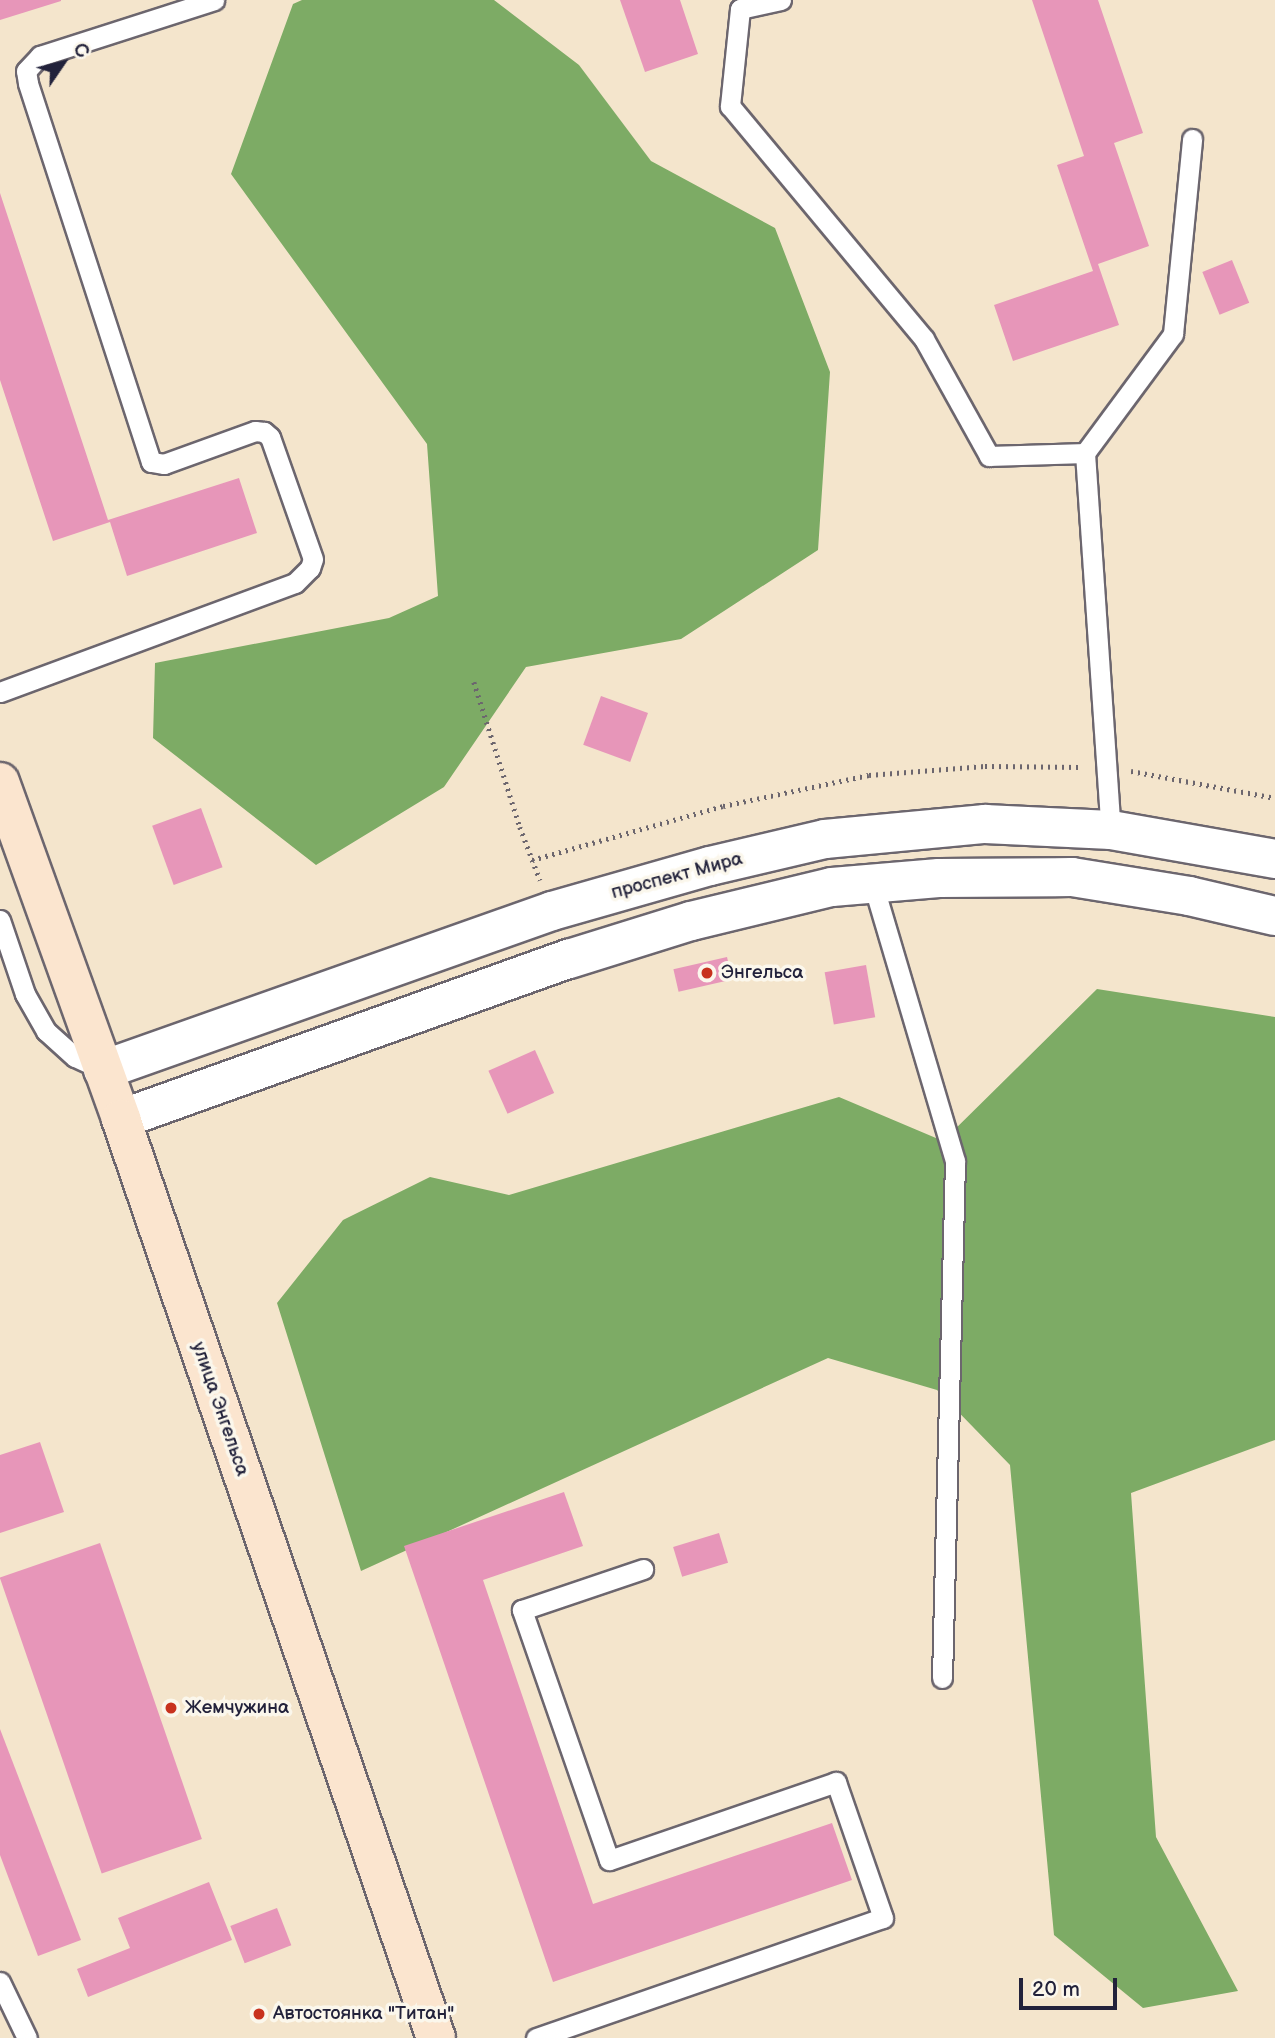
<!DOCTYPE html>
<html>
<head>
<meta charset="utf-8">
<style>
	body { margin:0 }
	#map { position:relative; width:1275px; height:2038px; overflow:hidden; background:#f4e5cc; font-family:"Balsamiq Sans",sans-serif }
	div>[style] { position:absolute }
	.forest>* { inset:0; background:#7dab65 }
	.building>* { inset:0; background:#e796b9; transform-origin:0 0 }
	.path>* { height:4.5px; margin-top:-2.25px; transform-origin:0; background:repeating-linear-gradient(90deg,#6c666e 0 2px,transparent 0 7px) }
	.roads { filter:drop-shadow(2px 0 #6c666e) drop-shadow(-2px 0 #6c666e) drop-shadow(0 2px #6c666e) drop-shadow(0 -2px #6c666e) }
	.service>* { height:19px; margin:-9.5px; padding:0 9.5px; transform-origin:9.5px; border-radius:9.5px; background:#fff }
	.tertiary>* { height:38px; margin:-19px; padding:0 19px; transform-origin:19px; border-radius:19px; background:#fff }
	.secondary>* { height:38px; margin:-19px; padding:0 19px; transform-origin:19px; border-radius:19px; background:#fbe5cf }
	.dots>* { width:19px; height:19px; translate:-50% -50%; box-sizing:border-box; border:4px solid #fbf7ec; border-radius:50% }
	span { translate:-50% -50%; white-space:nowrap; text-align:center; line-height:1.15; -webkit-text-stroke:7px #fbf7ec; paint-order:stroke }
	.street-label { font-size:19px; color:#22223b }
	.poi-label { font-size:19px; color:#22223b }
	.left { translate:0 -50%; text-align:left }
	.north { position:absolute; left:28px; top:28px; width:70px; height:70px; -webkit-text-stroke:5px #fbf7ec; paint-order:stroke; rotate:55deg; font-size:19px; font-weight:700; line-height:28px; text-align:center; color:#22223b }
	.north::after { content:''; display:block; margin:auto; width:24px; height:32px; background:#22223b; clip-path:polygon(50% 0,100% 100%,50% 72%,0 100%) }
	.scale { position:absolute; left:1019px; top:1978px; width:98px; height:32px; box-sizing:border-box; border:4px solid #22223b; border-top:0; padding-left:9px; font-size:21px; line-height:24px; white-space:nowrap; color:#22223b; -webkit-text-stroke:5px #fbf7ec; paint-order:stroke }
</style>
</head>
<body>
<div id="map">
	<div class="forest">
		<div style="clip-path:polygon(302px 0,494px 0,579px 65px,651px 161px,775px 228px,830px 372px,818px 550px,681px 639px,526px 667px,444px 787px,316px 865px,153px 738px,155px 663px,389px 618px,438px 596px,427px 444px,231px 174px,293px 4px)"></div>
		<div style="clip-path:polygon(1097px 989px,1275px 1017px,1275px 1440px,1131px 1493px,1156px 1837px,1238px 1991px,1143px 2008px,1054px 1935px,1010px 1465px,937px 1390px,828px 1358px,361px 1571px,277px 1303px,343px 1220px,430px 1177px,509px 1195px,839px 1097px,943px 1141px)"></div>
	</div>
	<div class="building">
		<div style="clip-path:polygon(0 0,61px 0,61px 1px,0 20px)"></div>
		<div style="clip-path:polygon(620px 0,680px 0,698px 54px,645px 72px)"></div>
		<div style="clip-path:polygon(1032px 0,1098px 0,1143px 133px,1114px 143px,1149px 246px,1098px 264px,1119px 325px,1013px 361px,994px 305px,1093px 271px,1057px 165px,1084px 156px)"></div>
		<div style="clip-path:polygon(0 193px,108px 520px,239px 478px,257px 533px,127px 576px,110px 522px,53px 541px,0 380px)"></div>
		<div style="left:1232px;top:260px;width:46px;height:32px;rotate:68deg"></div>
		<div style="left:601px;top:696px;width:50px;height:52px;rotate:20deg"></div>
		<div style="left:201px;top:808px;width:63px;height:52px;rotate:70deg"></div>
		<div style="left:727px;top:957px;width:23px;height:55px;rotate:77deg"></div>
		<div style="left:866px;top:965px;width:53px;height:42px;rotate:80deg"></div>
		<div style="left:535px;top:1050px;width:47px;height:51px;rotate:66deg"></div>
		<div style="clip-path:polygon(40px 1442px,64px 1512px,0 1533px,0 1455px)"></div>
		<div style="clip-path:polygon(564px 1492px,583px 1546px,483px 1580px,593px 1904px,832px 1823px,852px 1880px,553px 1982px,404px 1546px)"></div>
		<div style="left:719px;top:1533px;width:31px;height:48px;rotate:73deg"></div>
		<div style="left:100px;top:1543px;width:313px;height:106px;rotate:71deg"></div>
		<div style="clip-path:polygon(0 1729px,81px 1940px,38px 1956px,0 1855px)"></div>
		<div style="clip-path:polygon(209px 1882px,232px 1940px,88px 1997px,77px 1969px,130px 1948px,118px 1918px)"></div>
		<div style="left:277px;top:1908px;width:40px;height:50px;rotate:69deg"></div>
	</div>
	<div class="path">
		<div style="left:474px;top:682px;width:152px;rotate:72.4deg"></div>
		<div style="left:520px;top:827px;width:57px;rotate:69.3deg"></div>
		<div style="left:1131px;top:771px;width:147px;rotate:10.6deg"></div>
		<div style="left:532px;top:860px;width:198px;rotate:-15.8deg"></div>
		<div style="left:723px;top:806px;width:149px;rotate:-12deg"></div>
		<div style="left:869px;top:775px;width:116px;rotate:-4.4deg"></div>
		<div style="left:985px;top:766px;width:95px;rotate:0.6deg"></div>
	</div>
	<div class="roads">
		<div class="service">
			<div style="left:781px;top:0;width:42px;rotate:167.6deg"></div>
			<div style="left:740px;top:9px;width:98px;rotate:95.9deg"></div>
			<div style="left:730px;top:106px;width:303px;rotate:50.2deg"></div>
			<div style="left:924px;top:339px;width:134px;rotate:60.9deg"></div>
			<div style="left:989px;top:456px;width:96px;rotate:-1.8deg"></div>
			<div style="left:1085px;top:453px;width:378px;rotate:86.1deg"></div>
			<div style="left:1085px;top:453px;width:148px;rotate:-53.5deg"></div>
			<div style="left:1173px;top:334px;width:196px;rotate:-84.4deg"></div>
			<div style="left:0;top:692px;width:314px;rotate:-20.3deg"></div>
			<div style="left:295px;top:583px;width:21px;rotate:-45deg"></div>
			<div style="left:310px;top:568px;width:9px;rotate:-72deg"></div>
			<div style="left:313px;top:559px;width:129px;rotate:-109.4deg"></div>
			<div style="left:270px;top:437px;width:8px;rotate:-140deg"></div>
			<div style="left:264px;top:432px;width:9px;rotate:-174deg"></div>
			<div style="left:255px;top:431px;width:97px;rotate:160.1deg"></div>
			<div style="left:164px;top:464px;width:13px;rotate:-171deg"></div>
			<div style="left:151px;top:462px;width:398px;rotate:-108deg"></div>
			<div style="left:28px;top:83px;width:12px;rotate:-99deg"></div>
			<div style="left:26px;top:71px;width:21px;rotate:-47deg"></div>
			<div style="left:40px;top:56px;width:183px;rotate:-17.8deg"></div>
			<div style="left:873px;top:884px;width:289px;rotate:73.5deg"></div>
			<div style="left:955px;top:1161px;width:517px;rotate:91.44deg"></div>
			<div style="left:0;top:920px;width:78px;rotate:71.3deg"></div>
			<div style="left:25px;top:994px;width:43px;rotate:60.4deg"></div>
			<div style="left:46px;top:1031px;width:39px;rotate:42deg"></div>
			<div style="left:75px;top:1057px;width:29px;rotate:25deg"></div>
			<div style="left:0;top:1982px;width:62px;rotate:64.3deg"></div>
			<div style="left:536px;top:2038px;width:367px;rotate:-19.1deg"></div>
			<div style="left:883px;top:1918px;width:144px;rotate:-109.1deg"></div>
			<div style="left:836px;top:1782px;width:240px;rotate:161deg"></div>
			<div style="left:609px;top:1860px;width:265px;rotate:-109.2deg"></div>
			<div style="left:522px;top:1610px;width:128px;rotate:-18.7deg"></div>
		</div>
		<div class="tertiary">
			<div style="left:103px;top:1070px;width:476px;rotate:-19.5deg"></div>
			<div style="left:552px;top:911px;width:164px;rotate:-15.9deg"></div>
			<div style="left:710px;top:866px;width:118px;rotate:-13.2deg"></div>
			<div style="left:825px;top:839px;width:161px;rotate:-5.4deg"></div>
			<div style="left:985px;top:824px;width:126px;rotate:2.7deg"></div>
			<div style="left:1111px;top:830px;width:167px;rotate:10deg"></div>
			<div style="left:121px;top:1119px;width:476px;rotate:-19.7deg"></div>
			<div style="left:569px;top:959px;width:128px;rotate:-17.3deg"></div>
			<div style="left:691px;top:921px;width:145px;rotate:-13.6deg"></div>
			<div style="left:832px;top:887px;width:107px;rotate:-4.8deg"></div>
			<div style="left:939px;top:878px;width:133px;rotate:-0.4deg"></div>
			<div style="left:1072px;top:877px;width:119px;rotate:9.2deg"></div>
			<div style="left:1189px;top:896px;width:88px;rotate:13.1deg"></div>
		</div>
		<div class="secondary">
			<div style="left:0;top:782px;width:358px;rotate:70.2deg"></div>
			<div style="left:121px;top:1119px;width:971px;rotate:71.08deg"></div>
		</div>
	</div>
	<div class="dots">
		<div style="left:707px;top:973px;background:#c8321e"></div>
		<div style="left:171px;top:1708px;background:#c8321e"></div>
		<div style="left:259px;top:2014px;background:#c8321e"></div>
	</div>
	<div class="street-label">
		<span style="left:677px;top:876px;rotate:-15deg">проспект Мира</span>
		<span style="left:220px;top:1409px;rotate:71deg">улица Энгельса</span>
	</div>
	<div class="poi-label">
		<span class="left" style="left:721px;top:973px">Энгельса</span>
		<span class="left" style="left:185px;top:1708px">Жемчужина</span>
		<span class="left" style="left:273px;top:2014px">Автостоянка "Титан"</span>
	</div>
	<div class="north">С</div>
	<div class="scale">20 m</div>
</div>
</body>
</html>
